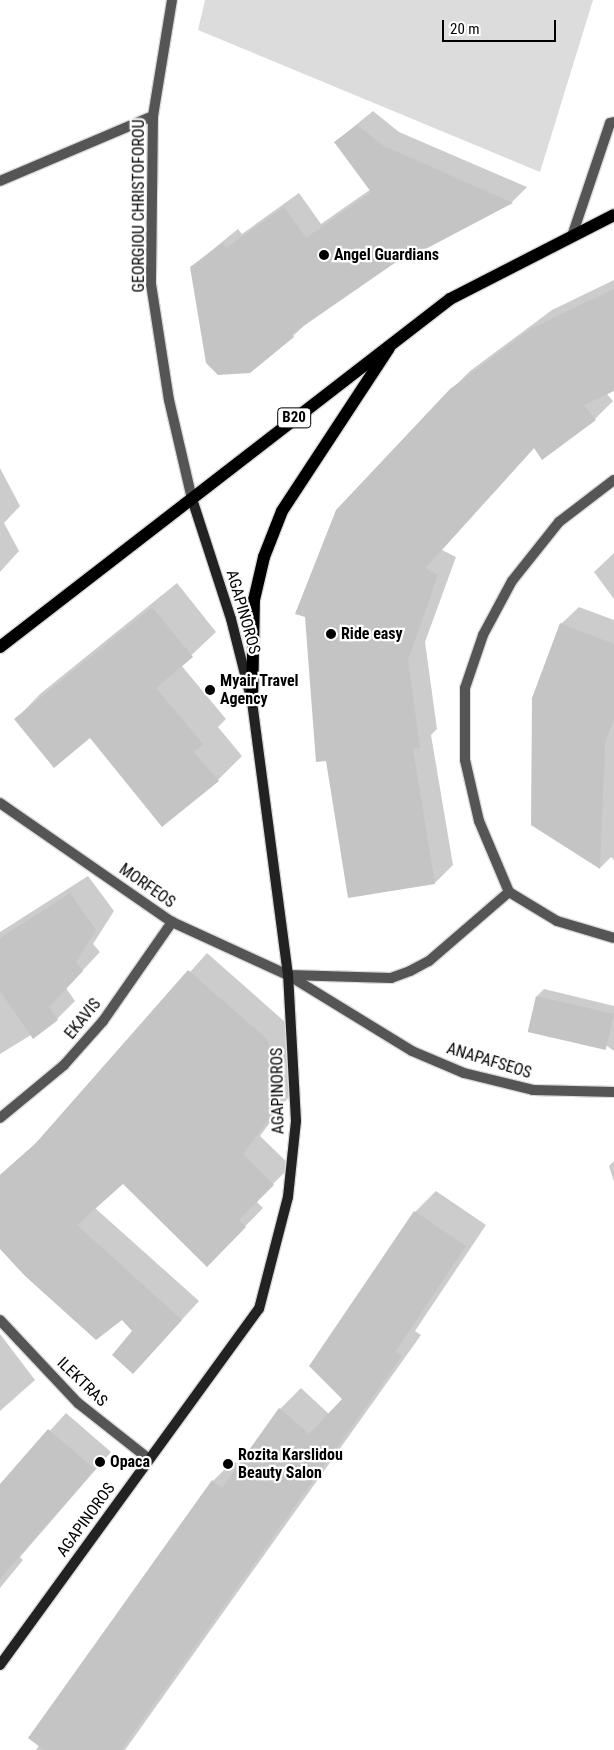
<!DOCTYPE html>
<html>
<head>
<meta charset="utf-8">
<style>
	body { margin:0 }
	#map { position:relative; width:614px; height:1750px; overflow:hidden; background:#fff; font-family:"Roboto Condensed",sans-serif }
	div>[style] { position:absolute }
	.green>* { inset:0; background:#dcdcdc }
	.shadow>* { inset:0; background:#0003 }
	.building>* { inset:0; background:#c4c4c4; transform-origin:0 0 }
	.roads { filter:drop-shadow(1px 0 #dbdbdb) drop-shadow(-1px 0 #dbdbdb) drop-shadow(0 1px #dbdbdb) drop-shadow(0 -1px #dbdbdb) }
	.service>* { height:10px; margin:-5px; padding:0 5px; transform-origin:5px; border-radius:5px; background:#555 }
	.minor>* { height:10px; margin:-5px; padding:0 5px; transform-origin:5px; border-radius:5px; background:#555 }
	.secondary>* { height:10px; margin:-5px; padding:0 5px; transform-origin:5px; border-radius:5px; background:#222 }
	.primary>* { height:12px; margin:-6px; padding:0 6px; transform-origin:6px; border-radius:6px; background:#000 }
	.dots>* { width:14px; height:14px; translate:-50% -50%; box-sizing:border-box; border:2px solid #fff; border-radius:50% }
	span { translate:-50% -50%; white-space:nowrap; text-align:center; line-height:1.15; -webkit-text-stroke:4.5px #fff; paint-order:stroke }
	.shield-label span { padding:1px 4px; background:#fff; border:1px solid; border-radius:4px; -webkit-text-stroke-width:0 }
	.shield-label { font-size:15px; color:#000; font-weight:700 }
	.street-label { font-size:16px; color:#000 }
	.poi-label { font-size:16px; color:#000; font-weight:700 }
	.left { translate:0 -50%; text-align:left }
	.scale { position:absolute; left:442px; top:20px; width:114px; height:22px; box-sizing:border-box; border:2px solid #000; border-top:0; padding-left:6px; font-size:15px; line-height:18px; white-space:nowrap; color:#000; -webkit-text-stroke:4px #fff; paint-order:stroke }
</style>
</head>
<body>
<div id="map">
	<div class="green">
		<div style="clip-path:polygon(205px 0,593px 0,540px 172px,198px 30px)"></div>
	</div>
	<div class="shadow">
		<div style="clip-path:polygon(373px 111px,399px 132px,527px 187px,512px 202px,418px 251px,415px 248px,308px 322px,293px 336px,191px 267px,238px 229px,242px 234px,299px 193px,321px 224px,371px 189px,335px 142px)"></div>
		<div style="clip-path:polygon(614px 280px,614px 389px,606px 393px,613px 401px,595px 419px,535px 447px,442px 550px,456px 557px,425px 642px,437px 729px,431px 735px,453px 865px,435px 883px,349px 896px,451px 390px,470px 371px,552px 310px)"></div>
		<div style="clip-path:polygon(0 468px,20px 506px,4px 523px,19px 551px,0 572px)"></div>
		<div style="clip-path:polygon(614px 553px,614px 599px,594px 572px)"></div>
		<div style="clip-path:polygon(177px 583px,216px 632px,181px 665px,226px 719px,218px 727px,242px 756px,218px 780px,90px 737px,16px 719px,40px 694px)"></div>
		<div style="clip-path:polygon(579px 607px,614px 620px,614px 860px,611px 857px,600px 868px,532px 824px,561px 624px)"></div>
		<div style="clip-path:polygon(88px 876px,114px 911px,93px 944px,100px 952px,66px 988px,75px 1001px,57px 1019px,0 1054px,0 932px)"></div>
		<div style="clip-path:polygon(207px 953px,285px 1022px,296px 1087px,260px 1136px,291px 1166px,256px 1201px,263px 1208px,225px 1247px,123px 1183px,95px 1208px,199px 1301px,133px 1373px,134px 1331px,123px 1319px,0 1247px,0 1175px,45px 1135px)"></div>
		<div style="clip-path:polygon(544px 989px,614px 1006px,614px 1051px,537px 996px)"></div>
		<div style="clip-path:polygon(614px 1161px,614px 1182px,609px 1166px)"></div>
		<div style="clip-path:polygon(436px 1191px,486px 1225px,415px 1331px,421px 1335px,125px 1750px,36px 1750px,213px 1481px,233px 1461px,240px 1465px,280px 1409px,301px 1388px,329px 1414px,344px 1399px,415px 1212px)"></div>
		<div style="clip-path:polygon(0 1334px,35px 1380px,0 1411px)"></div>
		<div style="clip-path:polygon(66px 1413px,111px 1452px,20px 1557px,23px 1560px,0 1588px,0 1486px)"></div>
	</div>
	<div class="building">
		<div style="clip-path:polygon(357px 125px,384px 146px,513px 203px,418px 253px,415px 249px,292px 334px,294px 337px,250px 373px,218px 375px,206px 363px,190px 267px,223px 243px,226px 248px,284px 207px,306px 238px,371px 192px,334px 142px)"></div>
		<div style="clip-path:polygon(614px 289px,614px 391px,584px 405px,596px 420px,542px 460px,534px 448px,425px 568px,438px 575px,408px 660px,420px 748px,413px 749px,435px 884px,348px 898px,326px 761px,316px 762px,305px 617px,295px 614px,336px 510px,450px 389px,532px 328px)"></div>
		<div style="clip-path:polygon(152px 607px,193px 657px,156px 688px,203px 744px,194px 752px,219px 781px,162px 827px,90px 738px,54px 768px,14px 719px)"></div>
		<div style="clip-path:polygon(560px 623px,614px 644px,614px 719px,605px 744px,600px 869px,531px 825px,532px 698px)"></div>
		<div style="clip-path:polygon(70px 893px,96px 930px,76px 962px,83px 971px,49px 1007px,58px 1020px,33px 1039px,0 991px,0 938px)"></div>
		<div style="clip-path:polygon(188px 970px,268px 1040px,279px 1106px,243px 1154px,274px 1185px,239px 1220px,246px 1227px,207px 1267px,123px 1184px,77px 1225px,182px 1320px,133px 1374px,112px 1355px,132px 1331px,122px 1320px,96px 1340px,25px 1276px,0 1249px,0 1175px,35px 1144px)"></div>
		<div style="left:536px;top:996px;width:80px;height:37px;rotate:13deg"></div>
		<div style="clip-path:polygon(414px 1211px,466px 1246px,395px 1352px,402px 1356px,121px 1750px,44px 1750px,28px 1738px,212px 1480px,222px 1488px,279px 1408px,309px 1434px,342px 1399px,309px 1366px)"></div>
		<div style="clip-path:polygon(48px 1429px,95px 1469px,0 1579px,0 1484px)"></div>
	</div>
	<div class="roads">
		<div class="service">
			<div style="left:0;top:181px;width:166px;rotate:-23deg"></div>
			<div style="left:573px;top:233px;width:116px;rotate:-71.4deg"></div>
			<div style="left:610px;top:123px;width:4px;rotate:-14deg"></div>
		</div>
		<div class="minor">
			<div style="left:172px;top:0;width:118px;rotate:99.3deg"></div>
			<div style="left:153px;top:116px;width:168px;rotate:90.7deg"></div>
			<div style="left:151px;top:284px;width:117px;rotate:81.2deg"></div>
			<div style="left:169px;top:400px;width:102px;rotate:76.9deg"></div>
			<div style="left:0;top:803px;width:209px;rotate:34.7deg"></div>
			<div style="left:172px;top:922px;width:128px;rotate:24.6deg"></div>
			<div style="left:288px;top:975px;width:145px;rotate:31.5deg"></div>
			<div style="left:412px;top:1051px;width:56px;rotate:22.9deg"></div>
			<div style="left:464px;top:1073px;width:71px;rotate:13.8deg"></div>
			<div style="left:533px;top:1090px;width:81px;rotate:1.4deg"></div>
			<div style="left:509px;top:892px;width:77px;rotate:-112.9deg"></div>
			<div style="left:479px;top:821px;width:63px;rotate:-102.9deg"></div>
			<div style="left:465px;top:760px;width:72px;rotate:-90deg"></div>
			<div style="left:465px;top:688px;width:56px;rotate:-71.2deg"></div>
			<div style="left:483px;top:635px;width:61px;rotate:-61.8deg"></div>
			<div style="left:512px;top:581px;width:75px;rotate:-51.5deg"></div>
			<div style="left:559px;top:522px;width:69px;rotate:-37.4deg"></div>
			<div style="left:509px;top:892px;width:56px;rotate:31.1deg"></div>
			<div style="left:557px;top:921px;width:59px;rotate:16.6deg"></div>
			<div style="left:289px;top:975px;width:102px;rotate:1.7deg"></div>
			<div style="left:391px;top:978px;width:20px;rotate:-20deg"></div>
			<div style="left:410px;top:971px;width:21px;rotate:-28deg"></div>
			<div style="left:429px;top:961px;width:106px;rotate:-40.8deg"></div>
			<div style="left:0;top:1118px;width:83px;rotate:-39.6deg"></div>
			<div style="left:64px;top:1065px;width:59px;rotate:-48.4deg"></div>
			<div style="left:103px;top:1021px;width:121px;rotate:-55.1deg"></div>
			<div style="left:0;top:1320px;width:114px;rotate:46.8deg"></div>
			<div style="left:78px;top:1403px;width:90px;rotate:38.3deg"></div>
		</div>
		<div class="secondary">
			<div style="left:0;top:1665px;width:440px;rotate:-54deg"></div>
			<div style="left:259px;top:1309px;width:116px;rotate:-75.5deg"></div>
			<div style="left:288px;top:1197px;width:76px;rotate:-84deg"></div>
			<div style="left:296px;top:1121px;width:146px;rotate:-93.1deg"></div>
			<div style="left:288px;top:975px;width:275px;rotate:-97.5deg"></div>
			<div style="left:252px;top:702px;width:86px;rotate:-104.2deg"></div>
			<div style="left:231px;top:619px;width:126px;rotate:-108deg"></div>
		</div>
		<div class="primary">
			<div style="left:0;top:647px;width:569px;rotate:-37.72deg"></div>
			<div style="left:450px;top:299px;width:184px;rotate:-27.1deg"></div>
			<div style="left:252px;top:702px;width:102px;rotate:-88.9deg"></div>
			<div style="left:254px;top:600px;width:44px;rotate:-76.9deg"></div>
			<div style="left:264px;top:557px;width:49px;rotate:-68.6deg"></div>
			<div style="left:282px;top:511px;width:195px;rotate:-56.7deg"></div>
		</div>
	</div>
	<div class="dots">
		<div style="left:324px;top:255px;background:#000"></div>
		<div style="left:331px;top:634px;background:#000"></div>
		<div style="left:210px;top:690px;background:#000"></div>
		<div style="left:100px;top:1462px;background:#000"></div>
		<div style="left:228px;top:1464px;background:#000"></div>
	</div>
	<div class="shield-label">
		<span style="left:294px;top:418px">B20</span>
	</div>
	<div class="street-label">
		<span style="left:139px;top:206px;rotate:-90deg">GEORGIOU CHRISTOFOROU</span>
		<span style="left:243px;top:612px;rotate:74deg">AGAPINOROS</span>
		<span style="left:147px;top:886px;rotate:35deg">MORFEOS</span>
		<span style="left:83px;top:1019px;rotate:-51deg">EKAVIS</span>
		<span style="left:489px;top:1061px;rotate:17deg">ANAPAFSEOS</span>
		<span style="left:278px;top:1091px;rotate:-91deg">AGAPINOROS</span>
		<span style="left:82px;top:1382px;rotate:44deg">ILEKTRAS</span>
		<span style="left:86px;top:1520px;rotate:-54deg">AGAPINOROS</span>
	</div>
	<div class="poi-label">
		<span class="left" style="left:334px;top:255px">Angel Guardians</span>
		<span class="left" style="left:341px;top:634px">Ride easy</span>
		<span class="left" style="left:220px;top:690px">Myair Travel<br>Agency</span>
		<span class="left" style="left:238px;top:1464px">Rozita Karslidou<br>Beauty Salon</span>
		<span class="left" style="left:110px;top:1462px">Opaca</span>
	</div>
	<div class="scale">20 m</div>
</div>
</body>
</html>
